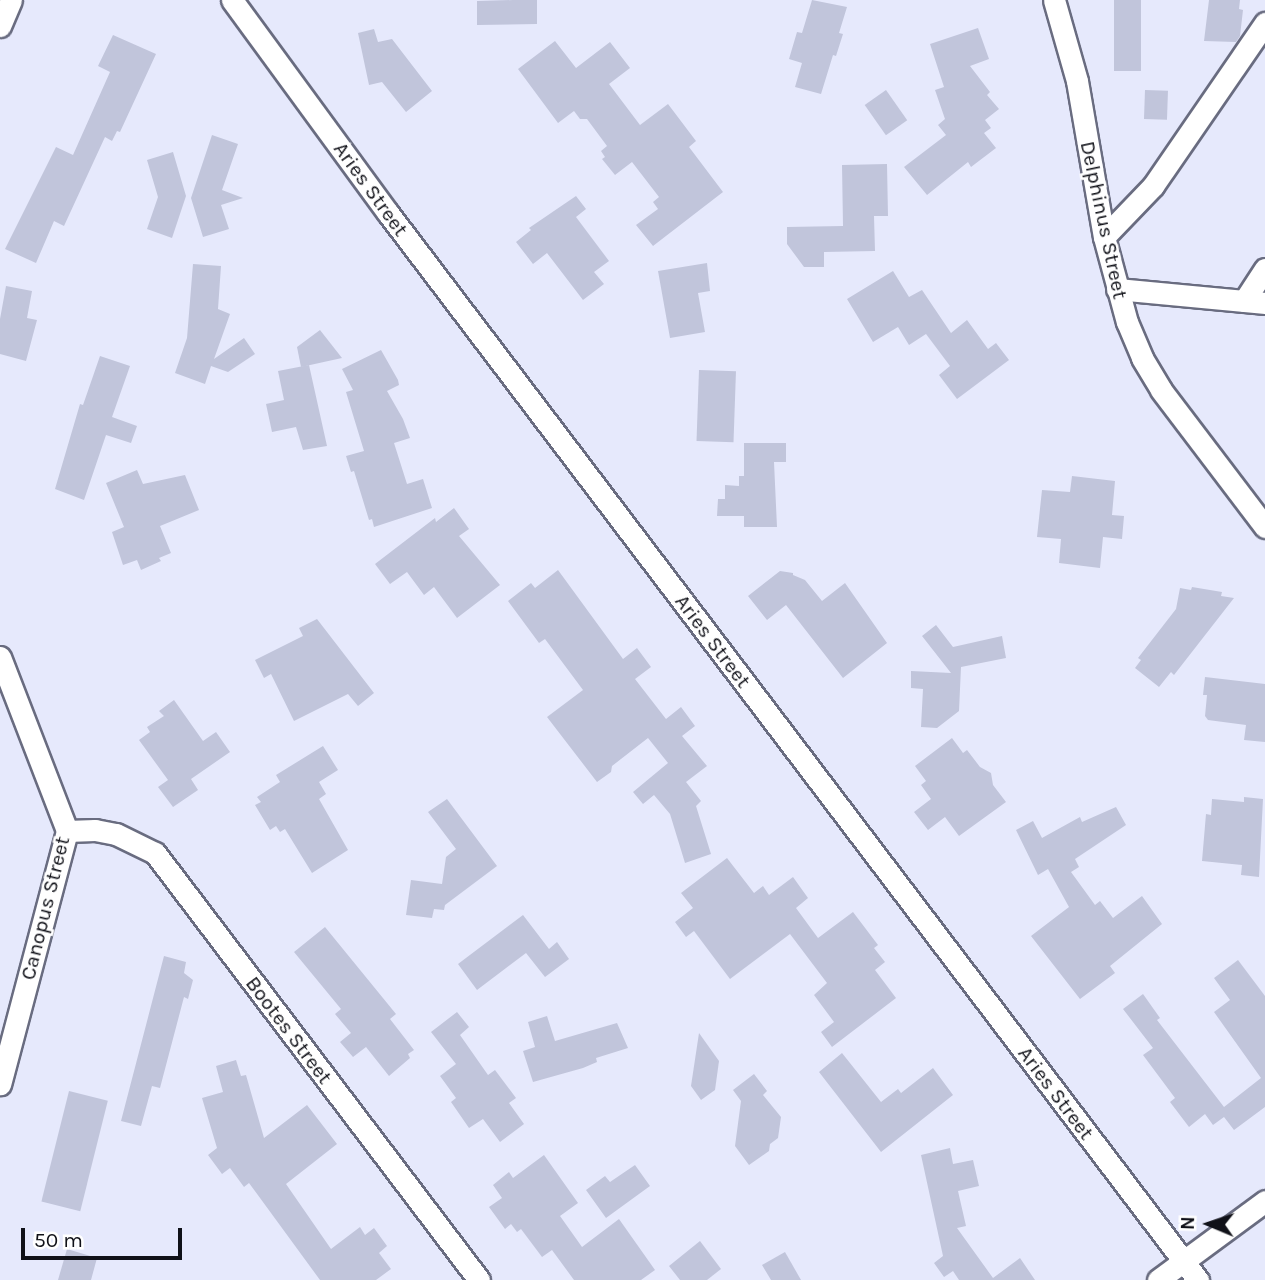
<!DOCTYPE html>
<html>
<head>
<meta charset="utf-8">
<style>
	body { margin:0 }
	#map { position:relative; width:1265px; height:1280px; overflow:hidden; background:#e6e9fc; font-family:Karla,sans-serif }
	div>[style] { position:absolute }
	.building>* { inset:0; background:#c1c5db; transform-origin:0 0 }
	.roads { filter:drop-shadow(2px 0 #696c80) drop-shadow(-2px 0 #696c80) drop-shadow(0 2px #696c80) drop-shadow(0 -2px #696c80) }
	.street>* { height:21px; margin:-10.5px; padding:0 10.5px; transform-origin:10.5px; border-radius:10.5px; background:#fff }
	span { translate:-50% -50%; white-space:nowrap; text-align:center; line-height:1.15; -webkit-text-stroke:5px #fff; paint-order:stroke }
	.street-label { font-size:21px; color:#101118 }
	.north { position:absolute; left:1174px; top:1189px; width:70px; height:70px; -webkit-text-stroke:5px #fff; paint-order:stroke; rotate:272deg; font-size:19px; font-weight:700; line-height:28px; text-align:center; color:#101118 }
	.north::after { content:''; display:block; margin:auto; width:24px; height:32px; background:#101118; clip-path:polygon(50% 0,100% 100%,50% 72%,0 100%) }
	.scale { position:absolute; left:21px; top:1228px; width:161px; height:32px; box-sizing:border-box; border:4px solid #101118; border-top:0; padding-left:9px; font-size:21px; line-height:24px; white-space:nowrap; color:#101118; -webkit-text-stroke:5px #fff; paint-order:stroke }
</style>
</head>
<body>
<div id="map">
	<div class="building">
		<div style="clip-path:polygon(513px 0,537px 0,537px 24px,477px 25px,477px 1px)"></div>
		<div style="clip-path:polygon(812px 0,847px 7px,839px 33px,843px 34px,836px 56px,833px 55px,821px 94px,795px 87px,802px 63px,789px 59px,797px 32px,802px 33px)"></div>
		<div style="left:1114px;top:0;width:27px;height:71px"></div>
		<div style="clip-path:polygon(1209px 0,1240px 0,1239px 9px,1243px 10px,1240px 36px,1236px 42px,1204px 41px)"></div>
		<div style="clip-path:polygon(978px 28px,989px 59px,970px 66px,990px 92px,987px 95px,999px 109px,985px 120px,991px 128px,984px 133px,996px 148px,971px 167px,968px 162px,927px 195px,904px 167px,946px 135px,938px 125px,945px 119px,935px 90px,944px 87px,930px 44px)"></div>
		<div style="clip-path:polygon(374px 29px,378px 42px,392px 39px,432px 91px,406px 112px,382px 82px,369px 85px,358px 33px)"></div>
		<div style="clip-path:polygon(113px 35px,156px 54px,120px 132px,117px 131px,112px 141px,105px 137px,64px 226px,54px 221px,36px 263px,5px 249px,56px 147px,73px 155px,110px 72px,98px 66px)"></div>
		<div style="clip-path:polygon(555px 41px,576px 68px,610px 42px,630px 68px,609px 84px,640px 125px,668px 104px,696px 141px,689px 147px,723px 192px,653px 246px,636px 225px,658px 209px,653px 202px,659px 197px,632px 162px,615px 175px,602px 159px,605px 157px,601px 151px,607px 146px,587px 119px,580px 119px,574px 111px,558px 123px,518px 69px)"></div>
		<div style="left:886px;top:90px;width:37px;height:26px;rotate:55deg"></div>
		<div style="left:1145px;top:90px;width:23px;height:29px;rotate:2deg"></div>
		<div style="clip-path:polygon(212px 135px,238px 144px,222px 190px,243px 198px,221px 205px,229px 229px,203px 237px,191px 198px)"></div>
		<div style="clip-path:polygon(173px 152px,186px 196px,172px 238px,147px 229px,158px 197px,147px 160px)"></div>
		<div style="clip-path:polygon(887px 164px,888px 216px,874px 216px,875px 251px,824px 252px,824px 267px,804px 267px,787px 244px,787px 227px,843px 226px,842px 165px)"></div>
		<div style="clip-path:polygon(576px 196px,586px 209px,576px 217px,609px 261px,594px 272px,604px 284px,583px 300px,547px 253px,533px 264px,516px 242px,531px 230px,529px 228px)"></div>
		<div style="clip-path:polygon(707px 263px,710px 291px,698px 293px,705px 332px,670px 338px,658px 271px)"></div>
		<div style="clip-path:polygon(193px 264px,221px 266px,218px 309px,230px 314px,214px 359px,244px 338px,255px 354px,228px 372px,211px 366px,205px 384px,175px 373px,187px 338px)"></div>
		<div style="clip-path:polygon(893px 271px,909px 297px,922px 290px,951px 333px,967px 320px,988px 349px,996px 343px,1009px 360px,957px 399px,939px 375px,950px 366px,926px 334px,909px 345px,898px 327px,873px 342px,847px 299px)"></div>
		<div style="clip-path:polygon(6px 286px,32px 291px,27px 318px,37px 320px,26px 361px,0 354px,0 319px)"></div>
		<div style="clip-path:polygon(320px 330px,342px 358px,301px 367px,297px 347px)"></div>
		<div style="clip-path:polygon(381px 350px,398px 380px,399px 385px,387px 391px,403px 419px,410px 438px,394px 443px,407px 484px,423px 479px,432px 508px,374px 527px,372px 519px,369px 520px,354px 471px,351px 472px,346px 456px,364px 451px,346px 392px,353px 390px,342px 369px)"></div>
		<div style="clip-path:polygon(100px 356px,130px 366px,112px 417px,137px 426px,131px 443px,106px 435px,84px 500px,55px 489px,80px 404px,83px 405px)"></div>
		<div style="clip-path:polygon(309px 365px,327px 446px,303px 450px,296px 427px,272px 432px,266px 404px,284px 400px,278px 371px)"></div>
		<div style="left:699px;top:370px;width:37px;height:71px;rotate:2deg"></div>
		<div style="clip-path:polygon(744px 443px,786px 443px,786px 462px,774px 462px,777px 527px,744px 527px,744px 516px,717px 516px,718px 499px,725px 499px,725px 485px,739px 486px,739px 476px,744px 476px)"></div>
		<div style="clip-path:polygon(137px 470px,143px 484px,185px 475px,199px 510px,160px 526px,171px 553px,159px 558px,161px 561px,141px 570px,137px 560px,123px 565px,112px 532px,124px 527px,106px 483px)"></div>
		<div style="clip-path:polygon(1072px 476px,1115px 481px,1112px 515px,1124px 516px,1122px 539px,1103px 537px,1100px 568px,1059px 563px,1061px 539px,1037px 537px,1042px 490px,1070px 492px)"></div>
		<div style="clip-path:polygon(454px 508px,469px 529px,459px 536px,500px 585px,457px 618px,434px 587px,424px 595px,407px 572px,390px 584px,375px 564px,435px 518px,436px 522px)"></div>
		<div style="clip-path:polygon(558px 570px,623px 659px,637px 648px,651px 667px,635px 679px,666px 719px,681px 707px,695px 726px,682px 736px,707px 766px,686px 782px,701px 801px,696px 806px,711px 854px,685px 863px,670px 814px,654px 795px,643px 804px,633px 792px,668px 763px,648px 738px,612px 766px,611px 772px,597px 782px,547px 717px,583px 690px,545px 639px,539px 643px,508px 601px,531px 583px,535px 588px)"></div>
		<div style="clip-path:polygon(780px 571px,793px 573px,793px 575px,805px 580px,822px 601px,845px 583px,887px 643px,843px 678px,786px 605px,767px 620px,748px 596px)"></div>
		<div style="clip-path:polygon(1192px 587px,1222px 592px,1221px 596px,1234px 598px,1174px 675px,1171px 672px,1159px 687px,1135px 668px,1141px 660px,1138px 658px,1176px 609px,1180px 588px,1191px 590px)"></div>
		<div style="clip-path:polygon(317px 619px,374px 693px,358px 706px,348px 694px,294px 721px,271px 674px,264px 678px,255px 660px,303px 636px,299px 628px)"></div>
		<div style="clip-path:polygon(936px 625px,953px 647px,1002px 636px,1006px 658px,961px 667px,959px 711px,937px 728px,921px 727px,923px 689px,911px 688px,911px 671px,951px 673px,922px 636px)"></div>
		<div style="clip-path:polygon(1205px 677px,1265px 684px,1265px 742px,1244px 740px,1246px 725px,1208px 720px,1205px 716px,1207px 695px,1203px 695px)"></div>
		<div style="clip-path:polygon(174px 700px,203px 741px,216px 732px,230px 752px,191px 779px,198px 790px,173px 807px,158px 787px,168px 780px,139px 740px,150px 732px,147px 727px,164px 716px,159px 711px)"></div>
		<div style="clip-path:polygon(952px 738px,963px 753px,967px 750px,980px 767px,991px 773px,993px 785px,1006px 802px,959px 836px,945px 817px,928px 830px,914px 812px,931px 799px,921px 785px,926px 781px,915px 766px)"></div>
		<div style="clip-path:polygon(323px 746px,338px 770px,319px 782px,326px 794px,319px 799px,348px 850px,312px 873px,285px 829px,280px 832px,276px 826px,270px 830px,255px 805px,261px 802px,257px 797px,280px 782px,276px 775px)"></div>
		<div style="clip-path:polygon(1244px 797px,1263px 799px,1259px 877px,1241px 875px,1242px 865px,1202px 861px,1206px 814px,1211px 815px,1212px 799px,1244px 802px)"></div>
		<div style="clip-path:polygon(447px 799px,497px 866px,445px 905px,444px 910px,434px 909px,432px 918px,406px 915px,411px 880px,442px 884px,446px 857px,456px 849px,428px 812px)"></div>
		<div style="clip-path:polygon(1116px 807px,1126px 825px,1075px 859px,1079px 867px,1071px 872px,1095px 905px,1100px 901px,1113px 918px,1142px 896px,1162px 924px,1110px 966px,1115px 973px,1080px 999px,1031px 936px,1069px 907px,1048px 869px,1038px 875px,1016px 830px,1033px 821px,1042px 838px,1080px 817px,1082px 822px)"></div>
		<div style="clip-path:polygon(727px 858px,754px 893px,763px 886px,769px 895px,793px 877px,808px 898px,796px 908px,818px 938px,853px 912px,878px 945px,874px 948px,885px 962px,875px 970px,896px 998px,832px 1047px,821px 1032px,834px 1022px,814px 995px,827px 983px,790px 934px,730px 979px,694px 931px,686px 937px,675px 922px,693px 908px,681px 893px)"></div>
		<div style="clip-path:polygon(523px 915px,549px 949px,557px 942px,569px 959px,545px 977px,526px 953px,477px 990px,458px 964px)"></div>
		<div style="clip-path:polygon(325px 927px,396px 1014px,390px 1019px,414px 1050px,408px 1054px,410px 1058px,389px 1076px,366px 1047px,353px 1057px,340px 1042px,351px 1033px,335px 1014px,341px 1009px,294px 952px)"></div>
		<div style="clip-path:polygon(164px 956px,186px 962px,184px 973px,193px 980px,188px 999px,184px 997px,160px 1088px,152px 1086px,141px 1126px,121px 1121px)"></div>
		<div style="clip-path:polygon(1238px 960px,1265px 996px,1265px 1107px,1234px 1130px,1224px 1117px,1213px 1125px,1205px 1114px,1189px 1127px,1170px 1102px,1175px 1098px,1143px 1055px,1153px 1048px,1123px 1009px,1143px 994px,1160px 1018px,1157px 1020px,1224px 1107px,1261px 1078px,1214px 1012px,1230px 1000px,1214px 978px)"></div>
		<div style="clip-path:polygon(457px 1012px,469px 1027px,460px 1035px,488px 1075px,495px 1070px,516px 1098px,509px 1103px,524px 1124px,500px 1142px,483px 1119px,469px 1128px,451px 1102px,456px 1098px,440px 1076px,456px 1064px,431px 1032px)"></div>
		<div style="clip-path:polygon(547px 1016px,555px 1041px,617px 1023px,628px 1048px,596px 1058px,597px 1062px,583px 1068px,533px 1082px,523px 1051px,535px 1047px,528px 1022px)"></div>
		<div style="clip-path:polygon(699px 1033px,719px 1061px,715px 1090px,701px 1100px,691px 1086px)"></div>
		<div style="clip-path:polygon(842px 1053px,881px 1102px,898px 1089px,901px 1093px,933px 1068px,953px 1095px,881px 1152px,819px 1072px)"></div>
		<div style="clip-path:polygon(236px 1060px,241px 1076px,246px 1075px,264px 1138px,307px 1105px,337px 1144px,286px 1184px,331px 1249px,360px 1227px,365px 1235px,374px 1228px,387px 1246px,379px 1253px,391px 1269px,376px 1280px,320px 1280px,249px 1183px,244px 1187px,230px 1168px,222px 1174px,208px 1155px,217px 1148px,202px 1098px,223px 1092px,216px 1066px)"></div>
		<div style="clip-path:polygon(754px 1074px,767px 1091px,763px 1095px,781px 1117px,778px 1138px,770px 1144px,769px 1151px,749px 1165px,735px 1146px,741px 1101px,733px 1090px)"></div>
		<div style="left:69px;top:1091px;width:40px;height:114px;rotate:14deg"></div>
		<div style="clip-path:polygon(950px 1148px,953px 1164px,973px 1160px,979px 1186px,958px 1191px,966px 1226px,957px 1228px,993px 1278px,1020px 1258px,1035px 1280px,959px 1280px,953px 1271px,944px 1277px,934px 1263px,943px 1256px,921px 1155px)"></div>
		<div style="clip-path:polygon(544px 1155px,578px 1203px,560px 1216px,582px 1247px,619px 1219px,655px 1270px,641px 1280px,574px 1280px,552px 1250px,542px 1257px,521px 1229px,517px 1232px,511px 1224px,505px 1229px,489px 1207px,502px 1198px,493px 1185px,509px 1172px,513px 1178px)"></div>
		<div style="clip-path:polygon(635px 1165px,650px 1186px,606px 1218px,586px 1190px,605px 1176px,610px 1182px)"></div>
		<div style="clip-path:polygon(700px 1241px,721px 1269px,707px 1280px,680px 1280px,669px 1266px)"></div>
		<div style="clip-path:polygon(67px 1249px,97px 1258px,91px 1280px,58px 1280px)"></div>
		<div style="clip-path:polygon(785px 1252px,801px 1280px,771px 1280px,762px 1265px)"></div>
	</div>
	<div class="roads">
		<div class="street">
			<div style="left:232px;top:0;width:264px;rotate:53.8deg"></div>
			<div style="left:388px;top:213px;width:1340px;rotate:52.8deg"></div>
			<div style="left:1054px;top:0;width:84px;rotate:74.1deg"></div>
			<div style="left:1077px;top:81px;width:158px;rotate:80.2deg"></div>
			<div style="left:1104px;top:237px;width:88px;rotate:74.9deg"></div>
			<div style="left:1127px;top:322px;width:39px;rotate:67deg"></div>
			<div style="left:1142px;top:358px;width:37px;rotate:59deg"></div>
			<div style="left:1161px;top:390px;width:172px;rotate:52.8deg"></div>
			<div style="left:0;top:26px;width:28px;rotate:-67deg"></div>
			<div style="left:1104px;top:237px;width:71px;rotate:-46.1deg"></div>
			<div style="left:1153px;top:186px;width:198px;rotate:-55.5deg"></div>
			<div style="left:1117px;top:289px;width:149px;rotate:5.4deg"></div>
			<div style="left:1244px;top:301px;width:38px;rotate:-57deg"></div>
			<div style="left:0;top:657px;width:186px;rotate:68.9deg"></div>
			<div style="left:67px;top:831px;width:262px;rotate:104.8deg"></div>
			<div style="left:67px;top:831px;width:28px;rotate:-2deg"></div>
			<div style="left:95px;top:830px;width:21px;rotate:11deg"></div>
			<div style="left:116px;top:834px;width:43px;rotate:26deg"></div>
			<div style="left:155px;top:853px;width:536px;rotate:52.81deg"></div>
			<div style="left:1158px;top:1280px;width:133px;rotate:-36.4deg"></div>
		</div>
	</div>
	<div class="street-label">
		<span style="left:371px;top:189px;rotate:54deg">Aries Street</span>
		<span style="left:1104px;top:220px;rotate:78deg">Delphinus Street</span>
		<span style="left:713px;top:641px;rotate:53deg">Aries Street</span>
		<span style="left:45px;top:908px;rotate:-76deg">Canopus Street</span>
		<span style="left:289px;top:1030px;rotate:53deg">Bootes Street</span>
		<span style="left:1056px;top:1093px;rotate:53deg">Aries Street</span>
	</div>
	<div class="north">N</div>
	<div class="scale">50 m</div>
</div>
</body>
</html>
